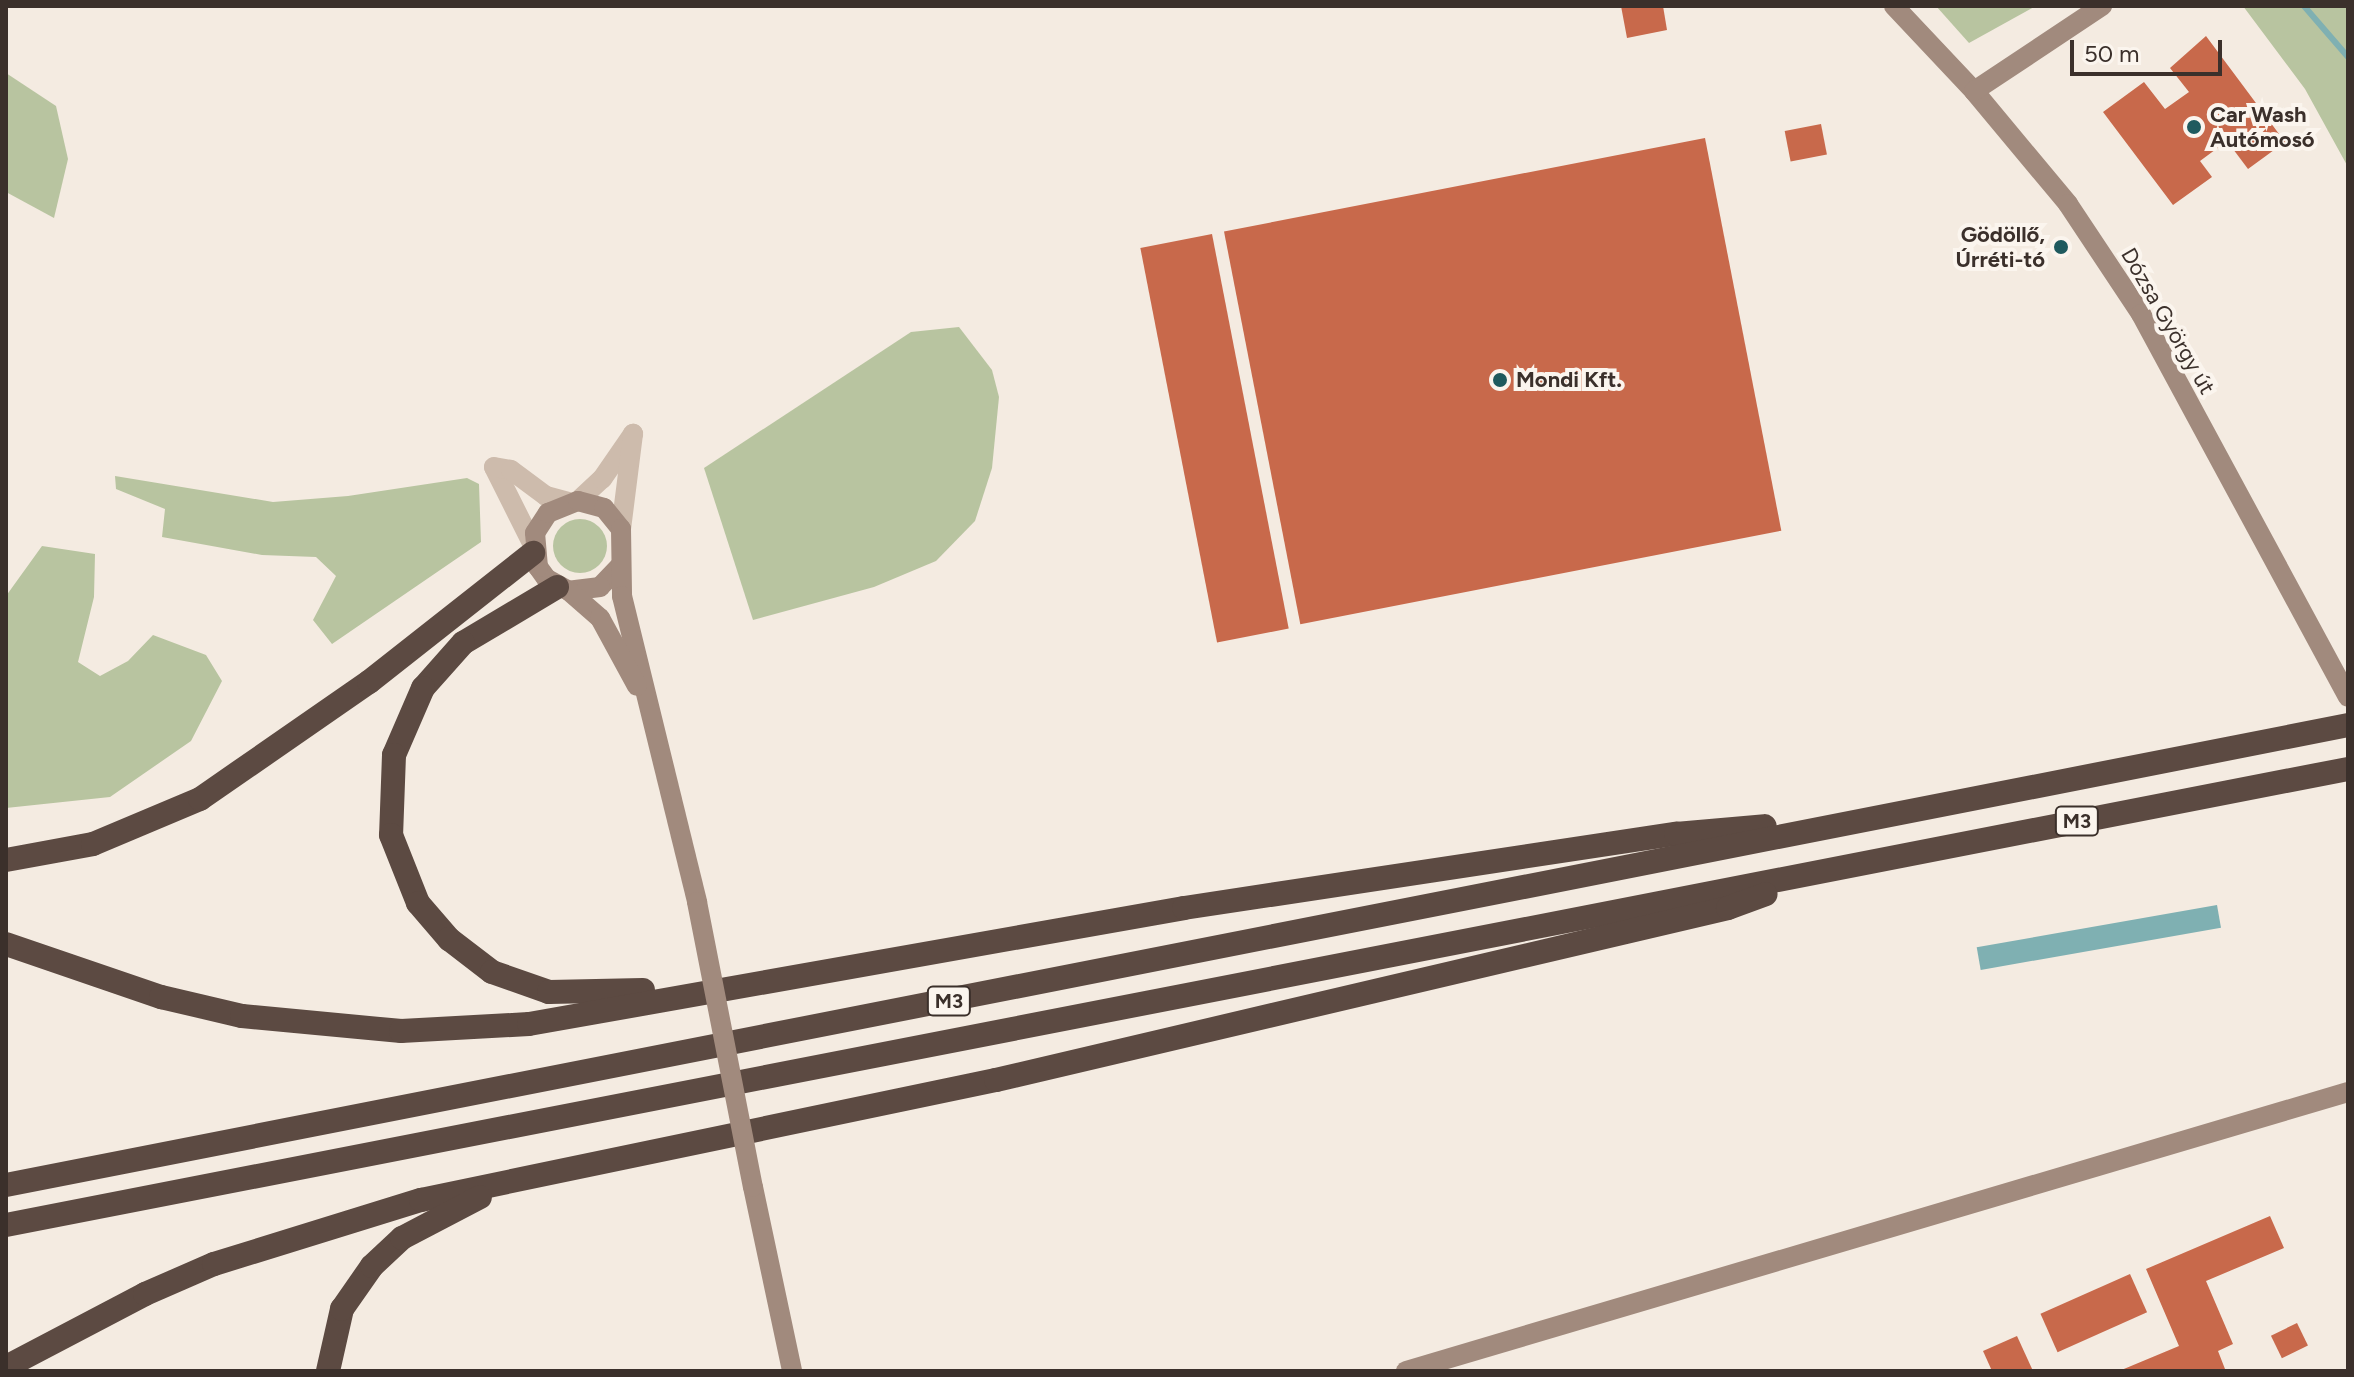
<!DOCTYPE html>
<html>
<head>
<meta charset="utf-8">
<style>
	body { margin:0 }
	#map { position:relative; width:2354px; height:1377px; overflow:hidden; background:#f4ebe1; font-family:Figtree,sans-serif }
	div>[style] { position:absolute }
	.green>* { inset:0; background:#b8c4a0 }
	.round { border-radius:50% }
	.water>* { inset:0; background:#7fb0b2; transform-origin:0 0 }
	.stream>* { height:6px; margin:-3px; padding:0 3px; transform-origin:3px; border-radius:3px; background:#7fb0b2 }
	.building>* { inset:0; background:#c8694b; transform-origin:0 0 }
	.street>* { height:20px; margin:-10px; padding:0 10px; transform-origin:10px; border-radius:10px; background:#cdbbac }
	.secondary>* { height:20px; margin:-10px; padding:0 10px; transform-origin:10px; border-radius:10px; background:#a18a7d }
	.highway>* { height:24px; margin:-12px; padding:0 12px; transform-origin:12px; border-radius:12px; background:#5c4a42 }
	.secondary-bridge>* { height:20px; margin:-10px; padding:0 10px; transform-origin:10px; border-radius:10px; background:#a18a7d }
	.dots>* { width:22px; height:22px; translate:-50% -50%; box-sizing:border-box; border:4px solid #fbf5ee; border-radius:50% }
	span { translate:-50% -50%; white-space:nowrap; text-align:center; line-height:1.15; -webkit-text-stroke:8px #fbf5ee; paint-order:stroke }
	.shield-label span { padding:2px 6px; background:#fbf5ee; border:2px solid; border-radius:6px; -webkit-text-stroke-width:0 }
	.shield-label { font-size:20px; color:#3b302b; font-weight:700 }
	.poi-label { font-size:22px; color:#3b302b; font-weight:700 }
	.left { translate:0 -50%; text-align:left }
	.right { translate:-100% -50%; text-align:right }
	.street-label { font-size:22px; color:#3b302b }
	.frame { position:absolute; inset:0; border:8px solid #3b302b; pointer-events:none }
	.scale { position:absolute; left:2070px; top:40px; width:152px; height:36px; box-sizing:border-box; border:4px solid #3b302b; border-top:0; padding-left:10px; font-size:24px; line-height:28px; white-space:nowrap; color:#3b302b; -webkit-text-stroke:6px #fbf5ee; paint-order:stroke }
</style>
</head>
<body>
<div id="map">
	<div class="green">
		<div style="clip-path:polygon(1936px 6px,2036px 6px,1969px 43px)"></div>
		<div style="clip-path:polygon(2243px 6px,2348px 6px,2348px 167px,2305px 89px)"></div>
		<div style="clip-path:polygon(6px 73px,56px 106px,68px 159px,54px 218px,6px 192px)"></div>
		<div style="clip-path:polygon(959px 327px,992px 370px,999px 397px,992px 468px,975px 521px,936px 561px,874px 587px,753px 620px,704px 468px,911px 332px)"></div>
		<div style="clip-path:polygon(115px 476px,273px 502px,348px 496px,467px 478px,479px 484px,481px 542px,332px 644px,313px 620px,336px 576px,316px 557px,262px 555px,162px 537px,165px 509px,116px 489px)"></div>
		<div class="round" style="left:553px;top:519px;width:54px;height:54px"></div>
		<div style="clip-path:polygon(42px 546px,95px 554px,94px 597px,78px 662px,100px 676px,128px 661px,153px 635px,206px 655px,222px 681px,191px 741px,110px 797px,6px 808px,6px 596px)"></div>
	</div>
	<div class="water">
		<div style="left:2217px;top:905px;width:23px;height:244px;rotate:80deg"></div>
	</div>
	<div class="stream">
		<div style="left:2304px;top:6px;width:67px;rotate:49.2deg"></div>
	</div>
	<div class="building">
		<div style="clip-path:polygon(1621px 6px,1663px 6px,1667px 30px,1627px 38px)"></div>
		<div style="clip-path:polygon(2206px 36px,2285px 142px,2248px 169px,2227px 141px,2200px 161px,2212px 177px,2173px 205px,2103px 112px,2144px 82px,2165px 109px,2189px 92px,2170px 68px)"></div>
		<div style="left:1821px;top:124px;width:31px;height:37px;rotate:79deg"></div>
		<div style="left:1705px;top:138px;width:400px;height:490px;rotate:79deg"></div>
		<div style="left:1212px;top:234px;width:402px;height:73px;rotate:79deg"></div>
		<div style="clip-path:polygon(2270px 1216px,2284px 1248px,2206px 1281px,2233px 1344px,2218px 1351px,2225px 1369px,2119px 1371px,2179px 1346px,2146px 1269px)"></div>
		<div style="left:2130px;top:1274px;width:42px;height:98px;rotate:66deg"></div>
		<div style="left:2297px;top:1323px;width:25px;height:29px;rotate:64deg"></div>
		<div style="clip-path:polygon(2017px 1336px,2033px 1371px,1992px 1371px,1983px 1351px)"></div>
	</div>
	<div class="street">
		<div style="left:578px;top:501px;width:33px;rotate:-43deg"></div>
		<div style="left:602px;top:479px;width:55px;rotate:-55.4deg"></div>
		<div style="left:621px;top:529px;width:96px;rotate:-82.8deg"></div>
		<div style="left:533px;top:545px;width:87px;rotate:-116.6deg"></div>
		<div style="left:494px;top:467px;width:17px;rotate:10deg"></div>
		<div style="left:511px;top:470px;width:44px;rotate:36.6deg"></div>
		<div style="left:546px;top:496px;width:24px;rotate:15deg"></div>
	</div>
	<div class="secondary">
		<div style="left:1894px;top:6px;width:117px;rotate:46.7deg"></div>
		<div style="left:1974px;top:91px;width:147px;rotate:50.2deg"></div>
		<div style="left:2068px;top:204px;width:132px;rotate:56.4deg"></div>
		<div style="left:2141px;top:314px;width:435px;rotate:61.6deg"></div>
		<div style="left:1974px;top:91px;width:154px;rotate:-33.6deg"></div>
		<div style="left:621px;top:565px;width:30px;rotate:134deg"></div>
		<div style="left:600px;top:587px;width:31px;rotate:173deg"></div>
		<div style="left:569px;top:591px;width:26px;rotate:-151deg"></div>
		<div style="left:546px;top:578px;width:14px;rotate:-126deg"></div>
		<div style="left:538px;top:567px;width:34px;rotate:-95deg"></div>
		<div style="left:535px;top:533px;width:24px;rotate:-57deg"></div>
		<div style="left:548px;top:513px;width:32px;rotate:-22deg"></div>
		<div style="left:578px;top:501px;width:27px;rotate:15deg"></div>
		<div style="left:604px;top:508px;width:27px;rotate:51deg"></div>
		<div style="left:621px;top:529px;width:67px;rotate:89.1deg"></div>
		<div style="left:622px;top:596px;width:315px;rotate:76.2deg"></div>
		<div style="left:569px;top:591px;width:41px;rotate:41.1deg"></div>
		<div style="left:600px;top:618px;width:77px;rotate:61.4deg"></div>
		<div style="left:753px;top:1187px;width:188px;rotate:78deg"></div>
		<div style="left:1406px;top:1371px;width:982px;rotate:-16.5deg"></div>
	</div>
	<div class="highway">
		<div style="left:557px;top:587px;width:109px;rotate:149.2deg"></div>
		<div style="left:463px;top:643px;width:60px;rotate:131.6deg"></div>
		<div style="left:423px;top:688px;width:73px;rotate:113.4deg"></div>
		<div style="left:394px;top:755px;width:80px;rotate:92.1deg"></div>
		<div style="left:391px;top:835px;width:73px;rotate:68.3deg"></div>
		<div style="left:418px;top:903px;width:48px;rotate:49.3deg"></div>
		<div style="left:449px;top:939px;width:54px;rotate:37.5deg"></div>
		<div style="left:492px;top:972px;width:60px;rotate:19.3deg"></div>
		<div style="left:549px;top:992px;width:94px;rotate:-1.2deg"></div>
		<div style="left:6px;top:860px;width:88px;rotate:-10.4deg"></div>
		<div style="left:93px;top:844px;width:116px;rotate:-22.8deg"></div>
		<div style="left:200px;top:799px;width:206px;rotate:-34.7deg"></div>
		<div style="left:369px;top:682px;width:209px;rotate:-38.2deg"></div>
		<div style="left:6px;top:944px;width:164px;rotate:18.9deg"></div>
		<div style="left:161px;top:997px;width:83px;rotate:13.2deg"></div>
		<div style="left:242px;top:1016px;width:160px;rotate:5.4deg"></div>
		<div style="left:401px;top:1031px;width:128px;rotate:-3.1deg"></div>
		<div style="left:529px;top:1024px;width:665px;rotate:-10.04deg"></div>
		<div style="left:1184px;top:908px;width:498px;rotate:-8.6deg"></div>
		<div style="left:1676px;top:834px;width:89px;rotate:-5.1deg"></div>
		<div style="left:6px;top:1185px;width:2387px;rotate:-11.11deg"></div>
		<div style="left:6px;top:1225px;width:2386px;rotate:-11.02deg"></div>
		<div style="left:6px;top:1367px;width:157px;rotate:-27.7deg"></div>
		<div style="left:145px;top:1294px;width:75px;rotate:-23.5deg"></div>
		<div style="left:214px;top:1264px;width:217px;rotate:-17.2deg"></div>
		<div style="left:421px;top:1200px;width:587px;rotate:-11.79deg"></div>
		<div style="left:996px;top:1080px;width:752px;rotate:-13.22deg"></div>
		<div style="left:1728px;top:908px;width:40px;rotate:-20.2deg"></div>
		<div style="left:328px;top:1371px;width:64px;rotate:-77.3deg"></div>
		<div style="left:342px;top:1309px;width:52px;rotate:-55.1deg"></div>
		<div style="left:372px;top:1266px;width:41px;rotate:-43deg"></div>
		<div style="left:402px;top:1238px;width:88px;rotate:-27.7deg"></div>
	</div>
	<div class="secondary-bridge">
		<div style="left:697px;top:902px;width:290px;rotate:78.9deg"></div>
	</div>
	<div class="dots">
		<div style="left:2194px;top:127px;background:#1f5a5e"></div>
		<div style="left:2061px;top:247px;background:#1f5a5e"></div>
		<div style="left:1500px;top:380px;background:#1f5a5e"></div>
	</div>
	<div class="shield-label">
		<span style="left:2077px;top:821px">M3</span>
		<span style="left:949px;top:1001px">M3</span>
	</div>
	<div class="poi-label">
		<span class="left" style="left:2210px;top:127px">Car Wash<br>Autómosó</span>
		<span class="right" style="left:2045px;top:247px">Gödöllő,<br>Úrréti-tó</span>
		<span class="left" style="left:1516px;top:380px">Mondi Kft.</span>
	</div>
	<div class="street-label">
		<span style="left:2168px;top:321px;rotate:60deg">Dózsa György út</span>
	</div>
	<div class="frame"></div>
	<div class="scale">50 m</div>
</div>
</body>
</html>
